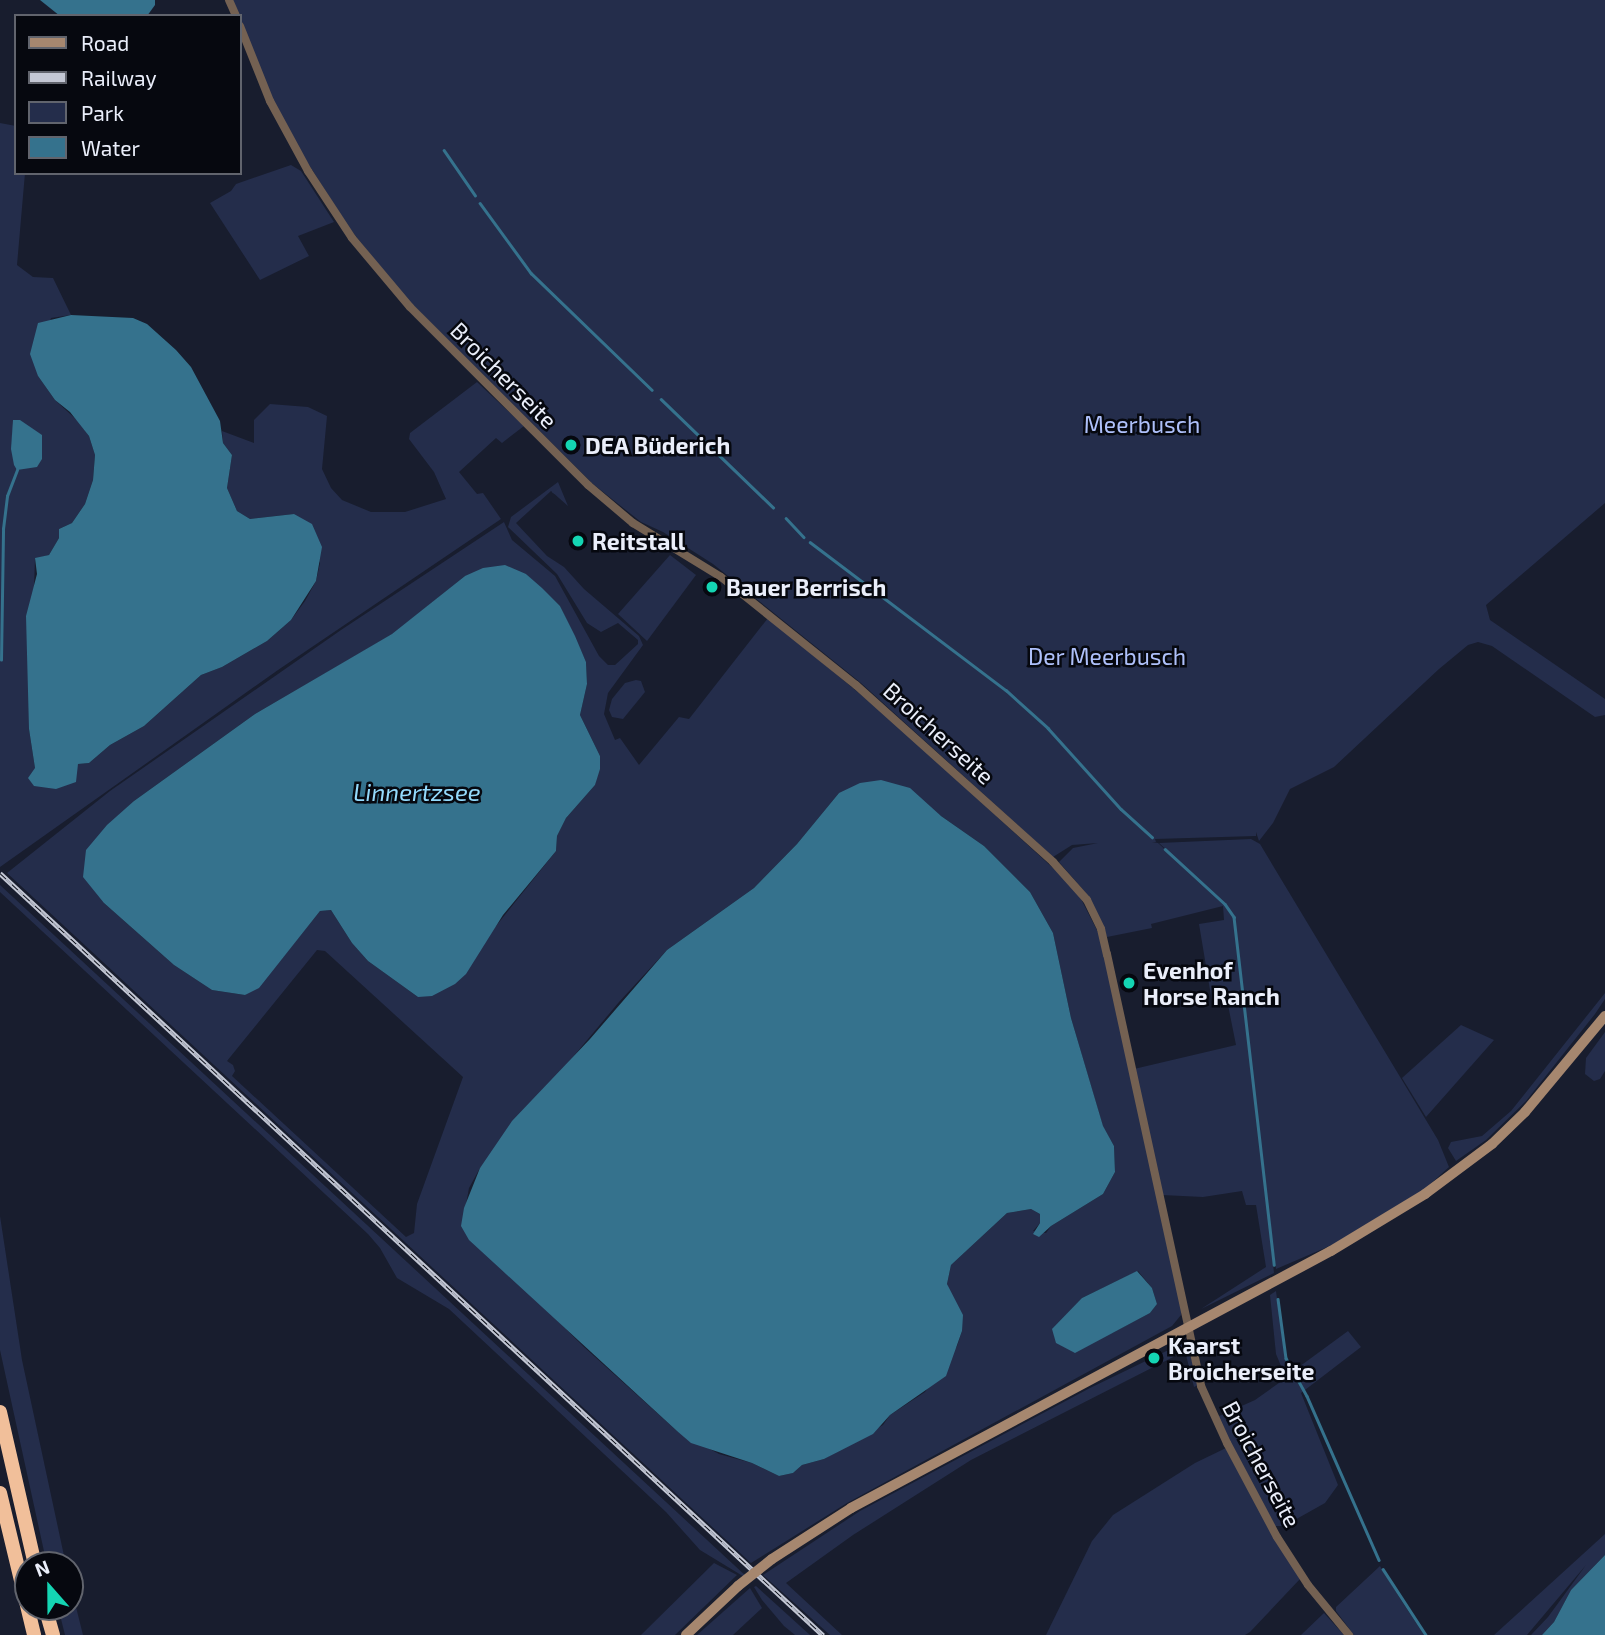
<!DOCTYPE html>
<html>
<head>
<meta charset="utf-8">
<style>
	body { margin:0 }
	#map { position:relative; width:1605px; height:1635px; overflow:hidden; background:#181d2e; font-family:"Exo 2",sans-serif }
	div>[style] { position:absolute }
	.green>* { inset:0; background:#242d4b }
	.water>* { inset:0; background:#35728d }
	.stream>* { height:2.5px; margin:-1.25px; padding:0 1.25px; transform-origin:1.25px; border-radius:1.25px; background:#35728d }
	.minor>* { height:8px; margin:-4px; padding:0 4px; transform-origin:4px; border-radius:4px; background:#746152 }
	.secondary>* { height:10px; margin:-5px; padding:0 5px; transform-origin:5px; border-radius:5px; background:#a6876f }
	.motorway>* { height:14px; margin:-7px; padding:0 7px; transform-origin:7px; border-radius:7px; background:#f1bf9a }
	.rail>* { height:5px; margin-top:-2.5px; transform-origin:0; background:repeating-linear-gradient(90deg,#06080f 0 8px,#c3c7d4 0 16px); box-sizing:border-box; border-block:2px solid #c3c7d4 }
	.secondary-bridge>* { height:10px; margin:-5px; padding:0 5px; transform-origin:5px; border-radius:5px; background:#a6876f }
	.dots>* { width:19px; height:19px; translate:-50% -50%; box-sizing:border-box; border:4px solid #06080f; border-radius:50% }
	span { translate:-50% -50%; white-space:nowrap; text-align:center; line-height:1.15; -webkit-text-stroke:5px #06080f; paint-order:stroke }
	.street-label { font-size:23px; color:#eaeefa }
	.park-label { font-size:23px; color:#aec0fa }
	.poi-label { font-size:23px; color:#eaeefa; font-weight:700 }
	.left { translate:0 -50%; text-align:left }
	.water-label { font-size:24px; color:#94dafc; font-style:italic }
	.legend { position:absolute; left:14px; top:14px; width:228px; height:161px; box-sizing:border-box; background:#06080f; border:2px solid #61646d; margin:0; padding:9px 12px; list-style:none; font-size:21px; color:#eaeefa }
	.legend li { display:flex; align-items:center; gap:14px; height:35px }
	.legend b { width:35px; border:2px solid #61646d }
	.north { position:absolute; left:14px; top:1551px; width:70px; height:70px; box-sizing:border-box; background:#06080f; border:2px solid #61646d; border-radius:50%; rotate:339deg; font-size:19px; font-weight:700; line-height:28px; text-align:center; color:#eaeefa }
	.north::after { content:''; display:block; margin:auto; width:24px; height:32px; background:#14d5b3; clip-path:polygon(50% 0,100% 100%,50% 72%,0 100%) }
</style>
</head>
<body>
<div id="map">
	<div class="green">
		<div style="clip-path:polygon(230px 0,1605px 0,1605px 503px,1486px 605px,1490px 620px,1605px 699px,1605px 715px,1595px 717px,1492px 646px,1478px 642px,1468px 645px,1439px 669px,1334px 767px,1290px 789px,1273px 823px,1259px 841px,1256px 832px,1256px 836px,1155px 839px,1156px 842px,1152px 842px,1158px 843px,1225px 904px,1159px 843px,1251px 839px,1260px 844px,1438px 1140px,1449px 1167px,1426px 1188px,1332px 1245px,1276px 1269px,1264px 1180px,1274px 1273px,1201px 1309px,1266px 1267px,1256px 1205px,1246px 1205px,1242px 1191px,1203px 1197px,1162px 1195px,1134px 1069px,1236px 1045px,1227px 1000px,1212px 1002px,1199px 924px,1224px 920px,1223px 906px,1151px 924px,1152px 928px,1107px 937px,1086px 893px,1059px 862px,1073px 848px,1098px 843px,1072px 845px,1053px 857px,861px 683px,713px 564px,663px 532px,641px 522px,593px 484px,404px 296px,350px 229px,284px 126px,240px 23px,240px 16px)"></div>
		<div style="clip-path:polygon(0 123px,16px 126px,16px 173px,25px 173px,17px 265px,33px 277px,53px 278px,71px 315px,51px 318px,38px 376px,55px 400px,80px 423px,89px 436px,95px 455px,93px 480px,85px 504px,72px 523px,59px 529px,59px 538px,49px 555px,35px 559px,29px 729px,35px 768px,75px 771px,78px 764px,89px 763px,110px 745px,144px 726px,201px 675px,222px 667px,267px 641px,291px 620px,305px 601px,316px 581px,320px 563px,294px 514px,250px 519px,237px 511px,227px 488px,232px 455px,223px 443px,222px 431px,254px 443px,254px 420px,270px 404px,308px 407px,327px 416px,322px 469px,331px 488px,342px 500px,371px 512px,405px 512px,446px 499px,434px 472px,409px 439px,410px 433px,477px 382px,524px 426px,502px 443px,496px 438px,459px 472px,477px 494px,483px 493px,501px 519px,278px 670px,0 867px)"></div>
		<div style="clip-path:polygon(291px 165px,301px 171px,334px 222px,298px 236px,309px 256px,260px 280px,210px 203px,231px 191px,236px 184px)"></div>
		<div style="clip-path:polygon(evenodd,558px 482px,568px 506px,551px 491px,516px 523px,547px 556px,564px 567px,584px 589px,639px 636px,643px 645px,608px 693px,604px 714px,615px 740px,620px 738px,639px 765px,679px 717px,689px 719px,768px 618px,888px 717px,1065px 879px,1081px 899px,1101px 938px,1181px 1308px,1181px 1315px,1172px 1326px,847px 1503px,751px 1563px,7px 873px,110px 791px,341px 630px,504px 522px,512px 540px,555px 576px,599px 656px,608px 665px,615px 665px,638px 644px,638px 640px,618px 623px,601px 632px,587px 623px,557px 574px,508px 527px,511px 517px,558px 482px,526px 574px,560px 606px,586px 662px,587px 684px,580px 715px,600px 756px,595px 785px,566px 818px,557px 836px,556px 851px,488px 936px,418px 997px,368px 961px,352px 943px,331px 910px,320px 911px,275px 967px,245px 995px,212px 990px,174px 965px,104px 903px,134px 801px,255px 714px,393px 634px,465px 576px,526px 574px,558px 482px,839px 793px,941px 816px,984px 846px,1030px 892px,1053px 933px,1071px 1018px,1103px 1127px,1114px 1146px,1115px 1172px,1103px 1194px,1051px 1226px,1046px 1233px,1033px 1231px,1040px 1223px,1040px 1214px,1031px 1209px,1007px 1213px,951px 1265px,947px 1284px,962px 1331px,957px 1346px,925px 1392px,890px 1415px,883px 1425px,824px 1459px,802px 1465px,793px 1473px,779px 1476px,752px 1463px,719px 1454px,677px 1431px,584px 1347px,462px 1226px,469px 1188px,480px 1168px,619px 1002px,667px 950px,754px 888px,797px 844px,839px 793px,558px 482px,317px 950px,325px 951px,463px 1077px,417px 1204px,414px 1233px,406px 1237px,232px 1076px,235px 1071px,233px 1065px,227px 1061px,317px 950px,558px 482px,1138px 1271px,1152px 1288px,1157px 1304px,1150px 1313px,1112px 1333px,1082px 1298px,1138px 1271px)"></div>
		<div style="clip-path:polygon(670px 555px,696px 575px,647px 641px,618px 614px)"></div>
		<div style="clip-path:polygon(636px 680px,641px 681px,645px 692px,623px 719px,612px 717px,609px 710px,612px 699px,625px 683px)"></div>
		<div style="clip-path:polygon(0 885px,747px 1577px,746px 1578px,700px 1550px,666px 1512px,449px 1309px,397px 1278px,380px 1248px,368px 1234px,0 892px)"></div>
		<div style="clip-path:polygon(1605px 993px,1605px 999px,1595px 1014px,1526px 1101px,1486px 1140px,1456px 1161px,1448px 1148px,1451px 1142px,1482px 1136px,1511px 1111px)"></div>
		<div style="clip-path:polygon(1461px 1025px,1494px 1040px,1426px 1117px,1402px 1078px)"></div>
		<div style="clip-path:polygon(1605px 1032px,1605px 1071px,1600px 1079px,1594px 1081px,1585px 1074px,1586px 1058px)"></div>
		<div style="clip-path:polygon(0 1216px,22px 1360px,66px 1565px,47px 1565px,0 1350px)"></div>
		<div style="clip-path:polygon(1276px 1291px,1285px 1358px,1292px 1372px,1348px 1331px,1361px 1347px,1301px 1393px,1338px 1485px,1325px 1503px,1284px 1526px,1275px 1526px,1217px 1417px,1255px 1400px,1286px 1378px,1276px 1354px,1270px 1295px)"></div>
		<div style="clip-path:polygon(1183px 1343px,1188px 1346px,1198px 1385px,1194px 1387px,1185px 1351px,971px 1460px,853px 1535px,786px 1583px,842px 1635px,830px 1635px,763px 1575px,860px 1511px,1090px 1388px)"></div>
		<div style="clip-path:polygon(1226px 1448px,1300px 1579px,1250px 1632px,1245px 1635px,1046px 1635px,1092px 1541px,1113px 1515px,1195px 1463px)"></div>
		<div style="clip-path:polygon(1605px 1534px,1605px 1555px,1571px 1590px,1554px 1622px,1542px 1635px,1531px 1635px,1548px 1617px,1586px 1565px,1527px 1635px,1494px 1635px)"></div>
		<div style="clip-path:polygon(714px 1563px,737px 1575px,675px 1635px,641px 1635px)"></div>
		<div style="clip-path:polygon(1380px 1566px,1401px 1600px,1424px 1635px,1354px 1635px,1336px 1611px,1336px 1607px)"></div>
		<div style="clip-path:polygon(70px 1581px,71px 1587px,83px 1635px,65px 1635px,58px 1607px,70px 1607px)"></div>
		<div style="clip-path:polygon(756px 1586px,810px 1635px,795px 1635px,784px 1626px,762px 1600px,754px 1587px)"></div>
		<div style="clip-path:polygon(750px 1588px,762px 1608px,733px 1635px,697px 1635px)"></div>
		<div style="clip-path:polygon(1324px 1613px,1344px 1635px,1301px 1635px)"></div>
	</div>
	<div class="water">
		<div style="clip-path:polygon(40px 0,155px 0,155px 5px,147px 16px,60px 16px)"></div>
		<div style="clip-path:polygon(71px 315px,133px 318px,147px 324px,176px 350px,191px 367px,220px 421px,223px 443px,232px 455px,227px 488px,237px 511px,250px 519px,294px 514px,312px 524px,322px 547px,316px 581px,291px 620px,267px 641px,222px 667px,201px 675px,144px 726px,110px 745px,89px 763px,78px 764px,76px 782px,56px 789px,34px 786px,28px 778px,35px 768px,29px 729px,26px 616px,37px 574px,35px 558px,49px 555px,59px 538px,59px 529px,72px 523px,85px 504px,93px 480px,95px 455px,89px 436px,70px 412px,55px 400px,38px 376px,30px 354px,38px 323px)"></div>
		<div style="clip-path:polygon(13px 420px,20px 420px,42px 435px,42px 459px,37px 467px,17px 470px,14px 465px,11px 449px)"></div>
		<div style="clip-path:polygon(505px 565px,526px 574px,542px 588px,560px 606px,575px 636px,586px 662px,587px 684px,580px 715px,600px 756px,600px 769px,595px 785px,566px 818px,557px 836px,556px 851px,503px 915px,466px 974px,455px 984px,432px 996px,418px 997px,368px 961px,352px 943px,331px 910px,320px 911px,259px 988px,245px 995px,212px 990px,174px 965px,104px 903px,83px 877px,86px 850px,107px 825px,134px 801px,255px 714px,392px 634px,465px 576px,483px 568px)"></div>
		<div style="clip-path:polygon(881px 780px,910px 788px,941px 816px,984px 846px,1030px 892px,1053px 933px,1071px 1018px,1103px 1126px,1114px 1146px,1115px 1172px,1103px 1194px,1051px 1226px,1039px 1237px,1033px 1234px,1040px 1223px,1040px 1214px,1031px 1209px,1007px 1213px,951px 1265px,947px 1284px,963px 1315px,962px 1331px,946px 1376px,890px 1415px,873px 1434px,824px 1459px,802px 1465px,793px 1473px,779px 1476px,752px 1463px,691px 1443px,677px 1431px,469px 1240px,461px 1226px,464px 1208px,480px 1168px,512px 1121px,590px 1039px,667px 950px,754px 888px,797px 844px,839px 793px,860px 783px)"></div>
		<div style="clip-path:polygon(1137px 1271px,1152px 1288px,1157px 1304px,1150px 1313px,1075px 1353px,1056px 1343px,1052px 1329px,1082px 1298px)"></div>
		<div style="clip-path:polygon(1605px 1555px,1605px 1635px,1542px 1635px,1554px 1622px,1571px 1590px)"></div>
	</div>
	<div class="stream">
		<div style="left:444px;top:150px;width:55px;rotate:55.4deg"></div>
		<div style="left:480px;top:203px;width:87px;rotate:53.9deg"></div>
		<div style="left:531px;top:273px;width:168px;rotate:44deg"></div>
		<div style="left:661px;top:399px;width:156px;rotate:44deg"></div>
		<div style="left:786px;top:518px;width:26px;rotate:47deg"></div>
		<div style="left:810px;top:542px;width:246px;rotate:37.1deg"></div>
		<div style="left:1006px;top:690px;width:57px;rotate:42.1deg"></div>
		<div style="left:1048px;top:728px;width:109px;rotate:48deg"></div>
		<div style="left:1121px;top:809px;width:42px;rotate:42.1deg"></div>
		<div style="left:1px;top:660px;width:131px;rotate:-89.1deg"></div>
		<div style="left:3px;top:529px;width:33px;rotate:-83deg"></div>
		<div style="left:7px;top:496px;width:28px;rotate:-69deg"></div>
		<div style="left:1165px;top:849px;width:81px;rotate:42.5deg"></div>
		<div style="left:1225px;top:904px;width:16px;rotate:55deg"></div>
		<div style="left:1234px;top:917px;width:350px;rotate:83.4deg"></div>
		<div style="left:1278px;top:1299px;width:60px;rotate:82.3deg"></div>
		<div style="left:1286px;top:1358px;width:43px;rotate:61.1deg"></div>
		<div style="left:1307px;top:1396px;width:179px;rotate:66.3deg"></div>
		<div style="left:1383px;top:1569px;width:79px;rotate:56.9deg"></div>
	</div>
	<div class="minor">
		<div style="left:229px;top:0;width:17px;rotate:66deg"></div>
		<div style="left:240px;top:26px;width:81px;rotate:68.2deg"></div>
		<div style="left:270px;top:101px;width:80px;rotate:61.5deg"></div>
		<div style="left:308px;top:171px;width:80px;rotate:56.7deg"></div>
		<div style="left:352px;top:238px;width:90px;rotate:50deg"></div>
		<div style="left:410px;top:307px;width:252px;rotate:45deg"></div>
		<div style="left:588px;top:485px;width:59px;rotate:40.2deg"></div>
		<div style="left:633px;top:523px;width:103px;rotate:31.5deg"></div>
		<div style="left:721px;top:577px;width:173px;rotate:38.7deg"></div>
		<div style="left:856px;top:685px;width:265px;rotate:41.9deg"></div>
		<div style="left:1053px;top:862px;width:51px;rotate:48.2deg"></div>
		<div style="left:1087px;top:900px;width:32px;rotate:64deg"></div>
		<div style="left:1101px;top:929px;width:26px;rotate:77deg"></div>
		<div style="left:1107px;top:954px;width:442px;rotate:77.7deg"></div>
		<div style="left:1201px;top:1386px;width:63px;rotate:65.5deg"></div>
		<div style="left:1227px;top:1443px;width:106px;rotate:62deg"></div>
		<div style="left:1277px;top:1537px;width:57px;rotate:57.1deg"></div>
		<div style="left:1308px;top:1585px;width:65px;rotate:50.6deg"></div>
	</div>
	<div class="secondary">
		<div style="left:772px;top:1559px;width:94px;rotate:-32.8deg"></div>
		<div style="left:851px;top:1508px;width:544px;rotate:-28.17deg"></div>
		<div style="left:1331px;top:1251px;width:110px;rotate:-31.2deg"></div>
		<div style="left:1425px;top:1194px;width:84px;rotate:-36.7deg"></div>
		<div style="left:1492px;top:1144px;width:46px;rotate:-44.1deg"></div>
		<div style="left:1525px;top:1112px;width:125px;rotate:-50.2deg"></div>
		<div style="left:686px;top:1635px;width:71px;rotate:-43.3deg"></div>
	</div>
	<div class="motorway">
		<div style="left:0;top:1412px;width:157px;rotate:77.1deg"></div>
		<div style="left:0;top:1493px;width:146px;rotate:76.5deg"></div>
		<div style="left:45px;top:1607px;width:29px;rotate:74deg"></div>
	</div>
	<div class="rail">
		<div style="left:0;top:873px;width:1122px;rotate:42.8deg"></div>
	</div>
	<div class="secondary-bridge">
		<div style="left:738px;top:1586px;width:43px;rotate:-38.5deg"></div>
	</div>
	<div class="dots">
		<div style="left:571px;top:445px;background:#14d5b3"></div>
		<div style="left:578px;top:541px;background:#14d5b3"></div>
		<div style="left:712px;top:587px;background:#14d5b3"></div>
		<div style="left:1129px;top:983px;background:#14d5b3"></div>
		<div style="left:1154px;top:1358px;background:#14d5b3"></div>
	</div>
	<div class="street-label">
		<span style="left:504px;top:375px;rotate:45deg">Broicherseite</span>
		<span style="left:939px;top:733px;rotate:42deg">Broicherseite</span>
		<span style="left:1262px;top:1464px;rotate:62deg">Broicherseite</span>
	</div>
	<div class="park-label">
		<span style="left:1142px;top:424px">Meerbusch</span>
		<span style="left:1107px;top:656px">Der Meerbusch</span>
	</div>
	<div class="poi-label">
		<span class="left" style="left:585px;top:445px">DEA Büderich</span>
		<span class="left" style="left:592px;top:541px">Reitstall</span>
		<span class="left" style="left:726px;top:587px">Bauer Berrisch</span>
		<span class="left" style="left:1143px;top:983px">Evenhof<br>Horse Ranch</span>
		<span class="left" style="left:1168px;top:1358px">Kaarst<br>Broicherseite</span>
	</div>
	<div class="water-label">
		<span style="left:417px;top:792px">Linnertzsee</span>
	</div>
	<ul class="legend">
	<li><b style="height:9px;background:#a6876f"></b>Road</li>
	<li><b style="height:9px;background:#c3c7d4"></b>Railway</li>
	<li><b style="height:19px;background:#242d4b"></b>Park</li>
	<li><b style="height:19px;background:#35728d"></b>Water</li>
	</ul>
	<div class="north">N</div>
</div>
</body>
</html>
